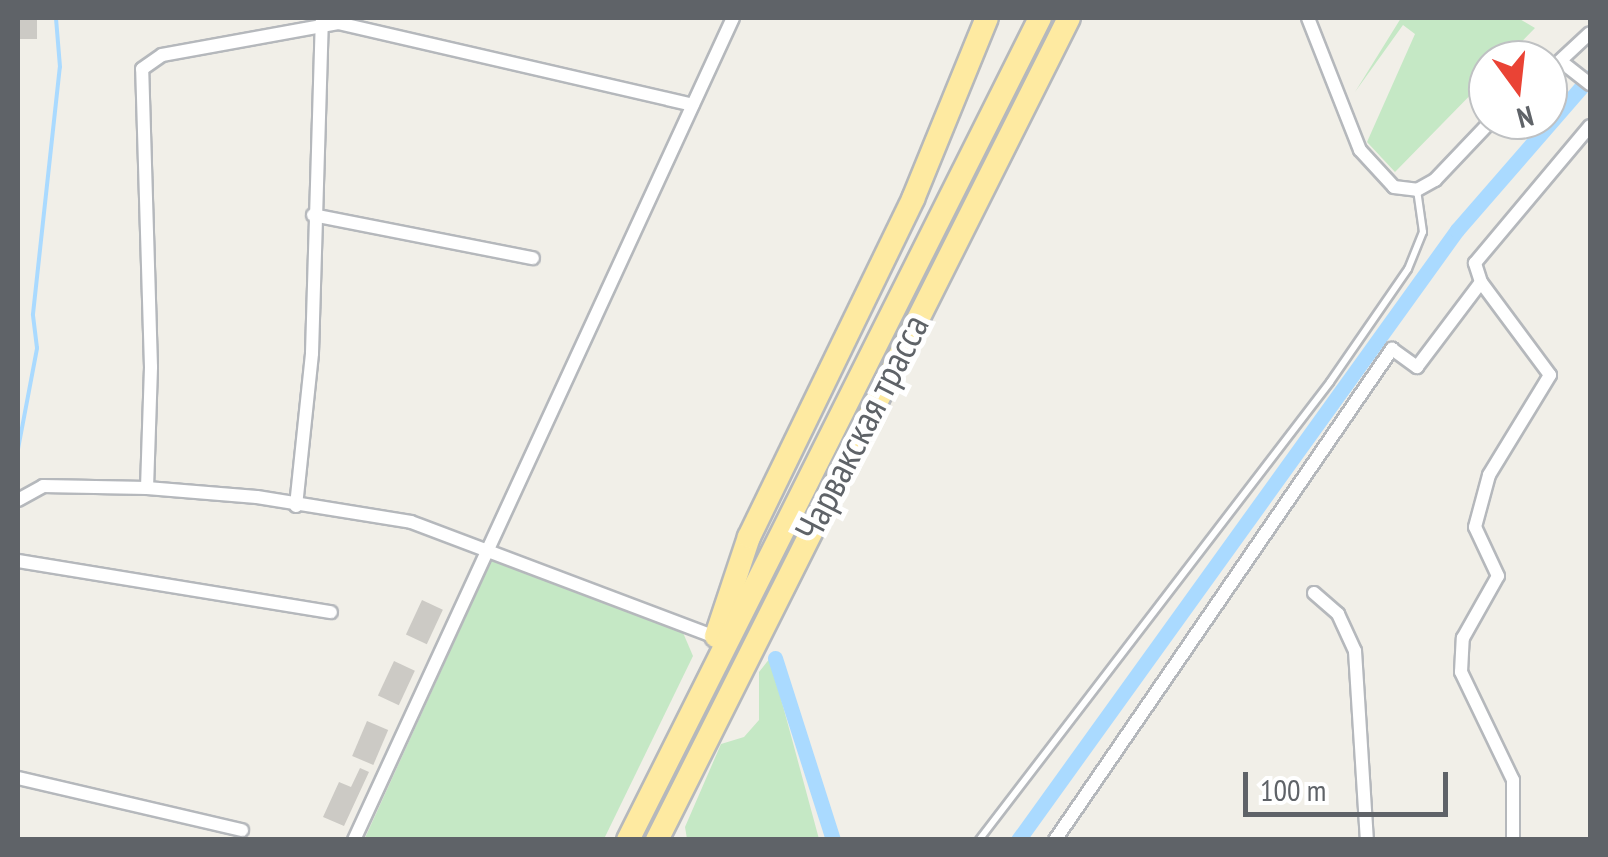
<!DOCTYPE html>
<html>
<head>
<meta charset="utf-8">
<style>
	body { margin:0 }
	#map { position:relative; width:1608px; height:857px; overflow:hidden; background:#f1efe8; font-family:"PT Sans Narrow",sans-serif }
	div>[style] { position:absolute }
	.green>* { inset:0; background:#c5e8c5 }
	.stream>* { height:4px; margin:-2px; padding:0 2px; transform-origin:2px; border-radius:2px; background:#aadaff }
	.canal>* { height:15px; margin:-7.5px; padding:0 7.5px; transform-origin:7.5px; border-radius:7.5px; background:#aadaff }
	.building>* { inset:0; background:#cccac5; transform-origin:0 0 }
	.roads { filter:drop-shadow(2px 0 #b5b8bc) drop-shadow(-2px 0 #b5b8bc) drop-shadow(0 2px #b5b8bc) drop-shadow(0 -2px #b5b8bc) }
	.service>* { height:6px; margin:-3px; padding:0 3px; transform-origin:3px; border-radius:3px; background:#fff }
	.minor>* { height:12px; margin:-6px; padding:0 6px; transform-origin:6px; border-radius:6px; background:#fff }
	.trunk>* { height:22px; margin:-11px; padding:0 11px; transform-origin:11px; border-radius:11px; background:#feeaa1 }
	span { translate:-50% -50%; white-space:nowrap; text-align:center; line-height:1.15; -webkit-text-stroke:10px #fff; paint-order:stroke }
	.street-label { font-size:38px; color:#5f6368 }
	.frame { position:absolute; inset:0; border:20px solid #5f6368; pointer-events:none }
	.north { position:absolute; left:1468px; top:40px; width:100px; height:100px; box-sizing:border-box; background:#fff; border:2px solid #bfc1c3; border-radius:50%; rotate:165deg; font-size:28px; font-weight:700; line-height:40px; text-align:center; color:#5f6368 }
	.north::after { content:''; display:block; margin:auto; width:35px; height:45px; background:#ea4335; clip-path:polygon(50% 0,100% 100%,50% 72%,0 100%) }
	.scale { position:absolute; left:1243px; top:772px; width:205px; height:45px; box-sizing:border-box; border:5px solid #5f6368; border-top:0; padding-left:12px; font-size:30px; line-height:35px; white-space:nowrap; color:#5f6368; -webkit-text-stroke:8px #fff; paint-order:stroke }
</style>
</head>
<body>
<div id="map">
	<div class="green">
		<div style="clip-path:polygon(1401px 18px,1518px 18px,1535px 28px,1504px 60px,1488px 60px,1488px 77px,1395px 172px,1367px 142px,1415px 34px,1403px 25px,1355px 92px)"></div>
		<div style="clip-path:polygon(493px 557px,681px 628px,693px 656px,604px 839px,364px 840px)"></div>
		<div style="clip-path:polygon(770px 658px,819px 839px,687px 839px,685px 827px,721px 744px,744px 737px,759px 720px,759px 672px)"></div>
	</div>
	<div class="stream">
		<div style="left:18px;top:449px;width:103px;rotate:-79.3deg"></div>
		<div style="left:37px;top:348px;width:34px;rotate:-97deg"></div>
		<div style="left:33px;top:314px;width:248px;rotate:-83.8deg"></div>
		<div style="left:60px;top:67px;width:49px;rotate:-94.7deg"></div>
	</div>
	<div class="canal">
		<div style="left:775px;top:658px;width:191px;rotate:72.3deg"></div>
		<div style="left:1018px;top:840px;width:752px;rotate:-54.26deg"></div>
		<div style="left:1457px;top:230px;width:203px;rotate:-49deg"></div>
	</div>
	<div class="building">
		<div style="left:18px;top:18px;width:19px;height:21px"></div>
		<div style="left:422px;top:600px;width:23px;height:38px;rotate:25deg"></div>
		<div style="left:394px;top:661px;width:23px;height:38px;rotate:25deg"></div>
		<div style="left:367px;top:721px;width:23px;height:38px;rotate:23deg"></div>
		<div style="clip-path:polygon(360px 768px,369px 772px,344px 826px,323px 817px,339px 782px,351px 787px)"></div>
	</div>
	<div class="roads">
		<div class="service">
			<div style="left:979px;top:840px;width:577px;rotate:-52.53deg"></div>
			<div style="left:1330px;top:382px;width:137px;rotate:-55.4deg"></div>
			<div style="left:1408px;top:269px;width:40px;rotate:-68deg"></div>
			<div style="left:1423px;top:232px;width:42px;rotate:-98.1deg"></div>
		</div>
		<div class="minor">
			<div style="left:1308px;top:18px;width:142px;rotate:68.5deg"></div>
			<div style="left:1360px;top:150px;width:50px;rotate:47.4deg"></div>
			<div style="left:1394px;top:187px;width:23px;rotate:7deg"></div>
			<div style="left:1417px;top:190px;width:21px;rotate:-29deg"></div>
			<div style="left:1435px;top:180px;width:83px;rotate:-46.5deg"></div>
			<div style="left:1563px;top:63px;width:34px;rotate:38deg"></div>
			<div style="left:1548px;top:72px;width:57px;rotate:-42.9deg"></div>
			<div style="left:313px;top:215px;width:224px;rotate:11.1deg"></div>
			<div style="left:147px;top:488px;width:121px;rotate:-88.1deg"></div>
			<div style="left:151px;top:367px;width:298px;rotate:-91.7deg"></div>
			<div style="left:142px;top:69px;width:24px;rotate:-35deg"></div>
			<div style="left:162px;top:55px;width:179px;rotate:-10.3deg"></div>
			<div style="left:338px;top:23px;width:364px;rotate:13deg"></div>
			<div style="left:18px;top:500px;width:29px;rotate:-29deg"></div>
			<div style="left:43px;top:486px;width:104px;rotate:1.1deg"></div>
			<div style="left:147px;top:488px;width:110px;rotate:4.7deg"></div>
			<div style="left:257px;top:497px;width:156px;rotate:9.2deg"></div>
			<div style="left:411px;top:522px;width:325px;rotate:20.7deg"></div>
			<div style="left:296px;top:506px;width:154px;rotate:-84deg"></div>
			<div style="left:312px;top:353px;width:333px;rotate:-88.3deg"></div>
			<div style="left:18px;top:561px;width:317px;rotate:9.3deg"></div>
			<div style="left:1314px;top:593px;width:32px;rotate:41deg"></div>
			<div style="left:1338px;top:614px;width:41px;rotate:65.3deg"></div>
			<div style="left:1355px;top:651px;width:189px;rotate:86.4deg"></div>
			<div style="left:18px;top:778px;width:230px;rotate:13.1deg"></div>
			<div style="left:354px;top:840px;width:905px;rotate:-65.25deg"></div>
			<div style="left:1055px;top:840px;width:596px;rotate:-55.54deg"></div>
			<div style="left:1392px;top:349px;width:31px;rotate:36deg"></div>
			<div style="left:1417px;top:367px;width:106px;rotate:-53deg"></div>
			<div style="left:1513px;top:840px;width:60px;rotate:-90deg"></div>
			<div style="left:1513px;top:780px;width:120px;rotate:-115.7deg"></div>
			<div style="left:1461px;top:672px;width:34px;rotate:-87deg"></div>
			<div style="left:1463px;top:638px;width:71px;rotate:-60.6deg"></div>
			<div style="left:1498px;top:576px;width:54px;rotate:-115.1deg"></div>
			<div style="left:1475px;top:527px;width:54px;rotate:-74.9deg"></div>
			<div style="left:1489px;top:475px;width:117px;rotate:-58.6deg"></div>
			<div style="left:1550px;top:375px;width:116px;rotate:-126.6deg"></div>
			<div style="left:1481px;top:282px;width:20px;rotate:-108deg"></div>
			<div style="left:1475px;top:263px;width:179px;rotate:-50deg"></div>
		</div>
		<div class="trunk">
			<div style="left:716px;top:636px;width:104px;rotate:-71.6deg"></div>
			<div style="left:749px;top:537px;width:376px;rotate:-64.1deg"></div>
			<div style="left:913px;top:199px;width:196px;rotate:-67.8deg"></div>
			<div style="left:628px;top:840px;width:919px;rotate:-63.38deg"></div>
			<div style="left:657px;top:840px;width:919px;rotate:-63.38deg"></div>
		</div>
	</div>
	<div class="street-label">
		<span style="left:861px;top:427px;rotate:-63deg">Чарвакская трасса</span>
	</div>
	<div class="frame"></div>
	<div class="north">N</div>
	<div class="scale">100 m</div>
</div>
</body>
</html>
